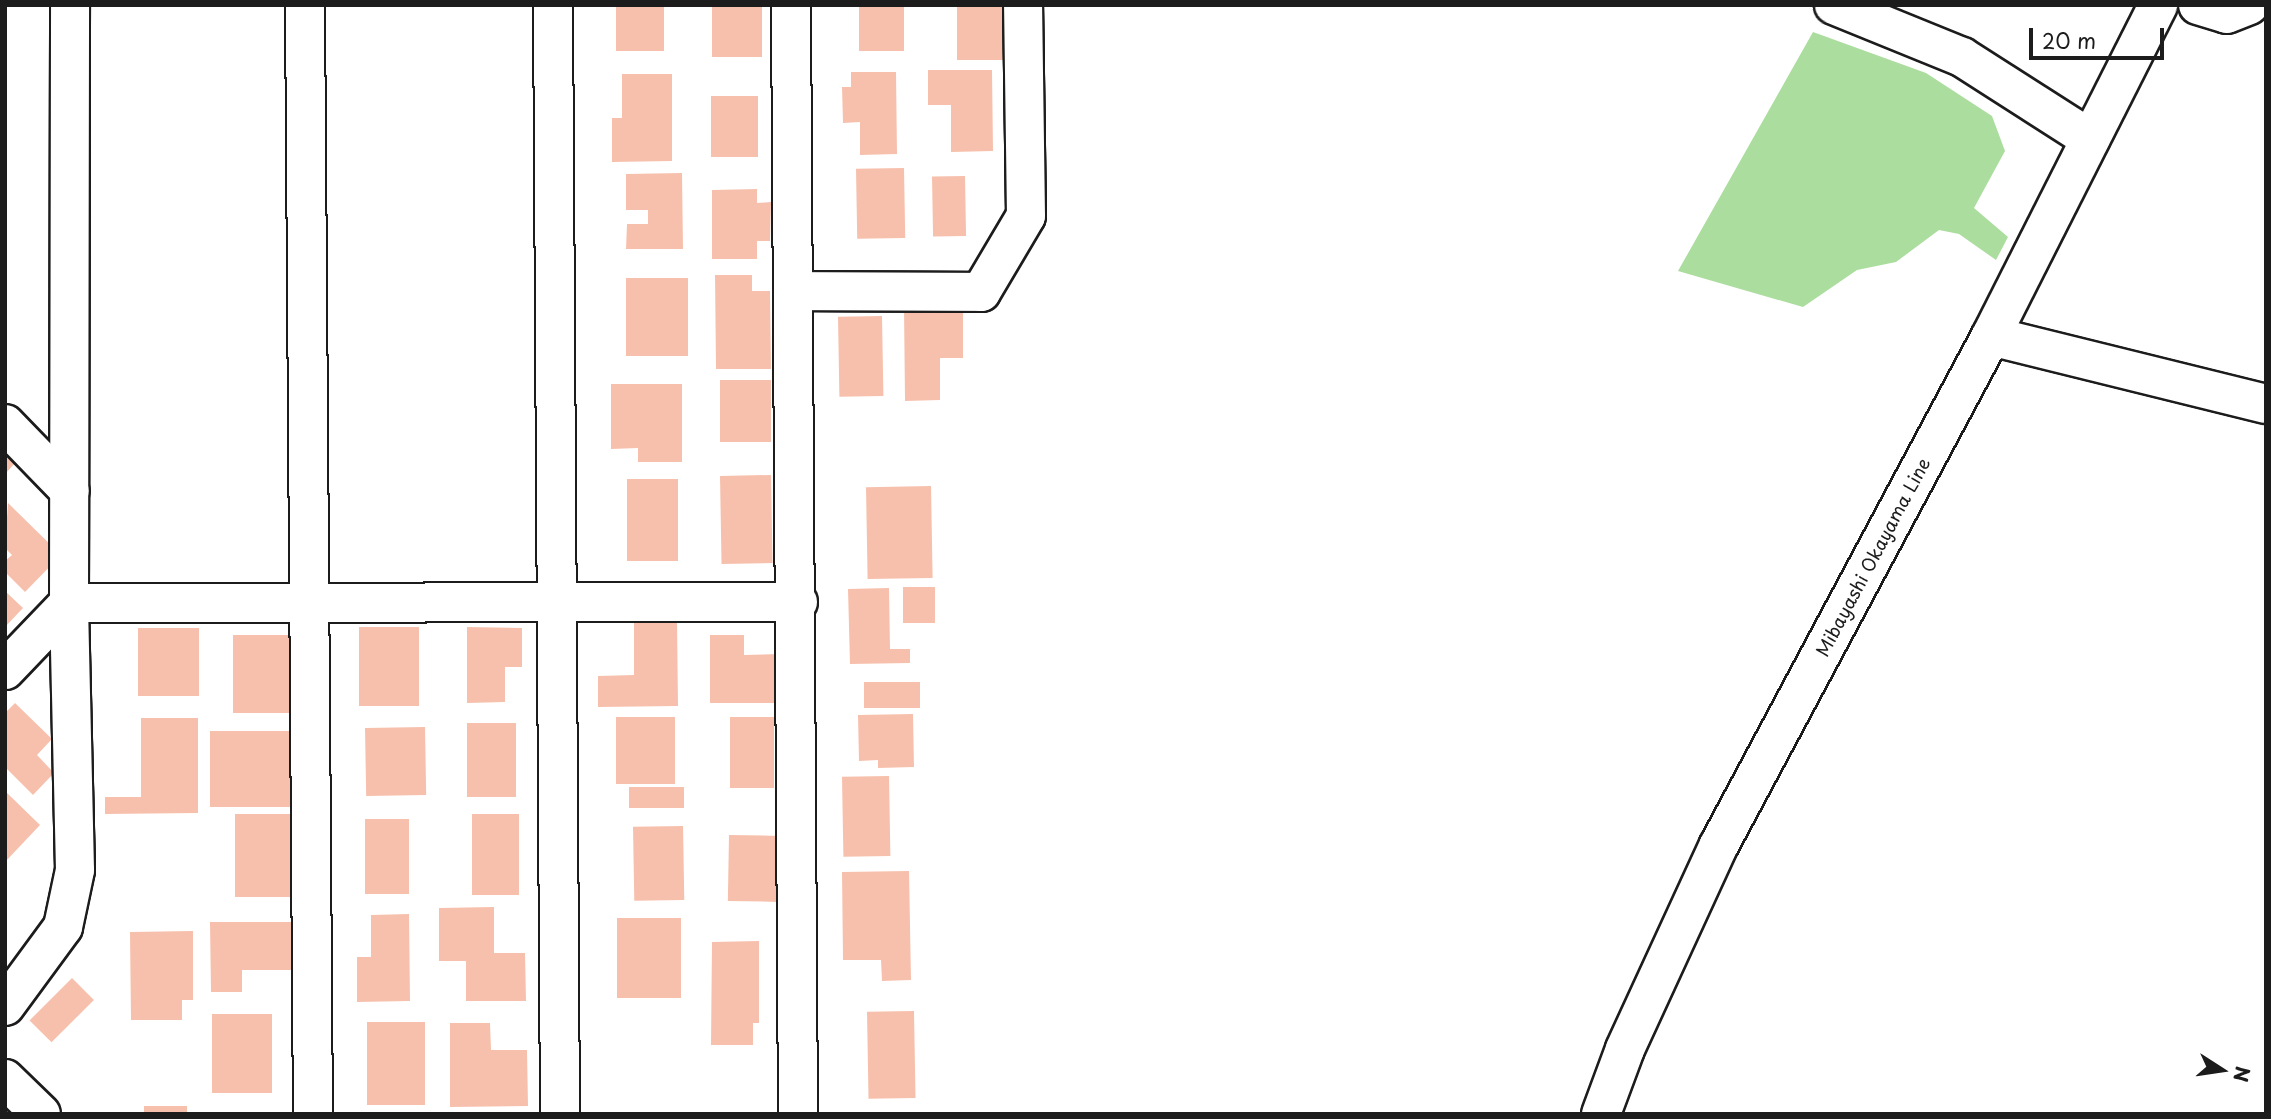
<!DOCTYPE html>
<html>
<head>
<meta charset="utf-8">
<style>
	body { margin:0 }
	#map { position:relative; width:2271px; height:1119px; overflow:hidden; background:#fff; font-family:"Playpen Sans",sans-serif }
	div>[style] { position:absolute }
	.green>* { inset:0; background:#abdd9e }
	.building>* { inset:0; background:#f7c0ac; transform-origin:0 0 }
	.roads { filter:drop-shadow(2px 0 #1c1c1c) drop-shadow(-2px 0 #1c1c1c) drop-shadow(0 2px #1c1c1c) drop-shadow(0 -2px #1c1c1c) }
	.minor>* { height:38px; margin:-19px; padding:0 19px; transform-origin:19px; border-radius:19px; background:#fff }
	.secondary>* { height:38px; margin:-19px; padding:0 19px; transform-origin:19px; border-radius:19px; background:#fff }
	span { translate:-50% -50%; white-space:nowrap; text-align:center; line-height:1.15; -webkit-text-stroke:7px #fff; paint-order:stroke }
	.street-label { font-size:18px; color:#1c1c1c }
	.frame { position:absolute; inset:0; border:7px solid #1c1c1c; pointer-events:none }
	.north { position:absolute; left:2187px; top:1035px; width:70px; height:70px; -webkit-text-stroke:5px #fff; paint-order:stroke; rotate:102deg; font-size:19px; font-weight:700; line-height:28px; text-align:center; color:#1c1c1c }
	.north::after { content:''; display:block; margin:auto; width:24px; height:32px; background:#1c1c1c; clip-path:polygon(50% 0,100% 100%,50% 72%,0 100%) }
	.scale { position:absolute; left:2029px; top:28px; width:135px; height:32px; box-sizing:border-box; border:4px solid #1c1c1c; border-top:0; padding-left:9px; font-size:21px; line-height:24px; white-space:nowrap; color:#1c1c1c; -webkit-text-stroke:5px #fff; paint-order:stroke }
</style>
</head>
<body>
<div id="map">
	<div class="green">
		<div style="clip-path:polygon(1813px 32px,1926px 73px,1992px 116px,2005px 151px,1974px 208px,2008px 237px,1996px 260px,1959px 234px,1939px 230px,1896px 262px,1857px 270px,1803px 307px,1678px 271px)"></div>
	</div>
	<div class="building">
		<div style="left:616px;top:5px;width:48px;height:46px"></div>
		<div style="left:712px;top:5px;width:50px;height:52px"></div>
		<div style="left:859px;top:5px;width:45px;height:46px"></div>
		<div style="left:957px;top:5px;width:48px;height:55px"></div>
		<div style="clip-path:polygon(928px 70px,992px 70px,993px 151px,951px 152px,951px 105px,928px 105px)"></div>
		<div style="clip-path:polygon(851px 72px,896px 72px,897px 154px,860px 155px,860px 122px,843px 123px,842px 87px,851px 87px)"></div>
		<div style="clip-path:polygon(622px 74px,672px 74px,672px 161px,612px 162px,612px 118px,622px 118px)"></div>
		<div style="left:711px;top:96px;width:47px;height:61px"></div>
		<div style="left:904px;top:168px;width:70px;height:48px;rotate:89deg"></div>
		<div style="clip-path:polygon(682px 173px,683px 249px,626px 249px,627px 224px,648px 224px,648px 210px,626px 210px,626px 174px)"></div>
		<div style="left:965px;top:176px;width:60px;height:33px;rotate:89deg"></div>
		<div style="clip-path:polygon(757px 189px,757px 203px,771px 202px,770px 241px,757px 241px,757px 259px,712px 259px,712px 190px)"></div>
		<div style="clip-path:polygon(715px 275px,752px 275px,752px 291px,770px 291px,771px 369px,716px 369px)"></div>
		<div style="left:688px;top:278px;width:78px;height:62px;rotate:90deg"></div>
		<div style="clip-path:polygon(963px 306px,963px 358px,940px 358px,940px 400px,905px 401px,904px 307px)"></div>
		<div style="left:882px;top:316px;width:80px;height:44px;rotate:89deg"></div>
		<div style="left:771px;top:380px;width:62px;height:51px;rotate:90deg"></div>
		<div style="clip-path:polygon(611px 384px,682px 384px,682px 462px,638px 462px,638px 448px,611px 449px)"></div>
		<div style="clip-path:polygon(5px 450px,17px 461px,5px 474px)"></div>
		<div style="left:771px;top:475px;width:88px;height:51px;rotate:89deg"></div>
		<div style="left:678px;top:479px;width:82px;height:51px;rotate:90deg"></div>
		<div style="left:931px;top:486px;width:92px;height:65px;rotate:89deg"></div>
		<div style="clip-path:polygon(8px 503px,61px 555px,25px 592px,5px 572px,5px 561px,12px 555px,5px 548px)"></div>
		<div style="left:903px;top:587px;width:32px;height:36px"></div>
		<div style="clip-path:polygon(889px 588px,890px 649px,910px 649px,910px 663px,850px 664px,848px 589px)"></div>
		<div style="clip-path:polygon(5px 591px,23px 608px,5px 627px)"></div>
		<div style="clip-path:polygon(677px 619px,678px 706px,598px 707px,598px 676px,634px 675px,634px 620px)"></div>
		<div style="left:359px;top:627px;width:60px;height:79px"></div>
		<div style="clip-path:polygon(467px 627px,522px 628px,522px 667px,505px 667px,505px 702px,467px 703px)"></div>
		<div style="left:199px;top:628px;width:68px;height:61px;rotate:90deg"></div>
		<div style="left:233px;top:635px;width:63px;height:78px"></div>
		<div style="clip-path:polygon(710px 635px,744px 635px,744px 655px,780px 654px,781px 703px,710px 703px)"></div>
		<div style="left:920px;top:682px;width:26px;height:56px;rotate:90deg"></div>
		<div style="clip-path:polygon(15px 703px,52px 739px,37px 755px,54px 773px,33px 795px,5px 767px,5px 713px)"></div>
		<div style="clip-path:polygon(913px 714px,914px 767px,878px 768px,878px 760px,859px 761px,858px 715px)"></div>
		<div style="left:616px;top:717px;width:59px;height:67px"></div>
		<div style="left:730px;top:717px;width:44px;height:71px"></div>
		<div style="clip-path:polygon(141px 718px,198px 718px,198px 813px,105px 814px,105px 797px,141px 797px)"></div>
		<div style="left:467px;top:723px;width:49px;height:74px"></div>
		<div style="left:425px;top:727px;width:68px;height:60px;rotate:89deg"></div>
		<div style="left:290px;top:731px;width:76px;height:80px;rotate:90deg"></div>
		<div style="left:889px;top:776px;width:80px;height:47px;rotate:89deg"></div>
		<div style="left:684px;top:787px;width:21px;height:55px;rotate:90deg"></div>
		<div style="clip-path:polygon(5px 791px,40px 825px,5px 862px)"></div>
		<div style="left:293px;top:814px;width:83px;height:58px;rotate:90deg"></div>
		<div style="left:472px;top:814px;width:47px;height:81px"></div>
		<div style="left:365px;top:819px;width:44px;height:75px"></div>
		<div style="left:683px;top:826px;width:74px;height:50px;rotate:89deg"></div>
		<div style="left:729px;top:835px;width:51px;height:66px;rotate:1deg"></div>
		<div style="clip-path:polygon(909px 871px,911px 980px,882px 981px,881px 960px,843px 960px,842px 872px)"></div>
		<div style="clip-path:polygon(494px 907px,494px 953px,525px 953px,526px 1001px,466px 1001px,466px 961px,439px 961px,439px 908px)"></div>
		<div style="clip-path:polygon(409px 914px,410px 1001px,357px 1002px,357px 957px,371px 957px,371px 915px)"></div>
		<div style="left:681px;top:918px;width:80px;height:64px;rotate:90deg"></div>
		<div style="clip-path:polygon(210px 922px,293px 922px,293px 970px,242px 970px,242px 992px,211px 992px)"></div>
		<div style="clip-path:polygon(193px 931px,193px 1000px,182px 1000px,182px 1020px,131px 1020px,130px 932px)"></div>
		<div style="clip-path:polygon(759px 941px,759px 1023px,753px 1023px,753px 1045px,711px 1045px,712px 942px)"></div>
		<div style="left:72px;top:978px;width:31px;height:60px;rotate:45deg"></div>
		<div style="left:914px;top:1011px;width:87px;height:47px;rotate:89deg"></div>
		<div style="left:212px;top:1014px;width:60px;height:79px"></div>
		<div style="left:367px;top:1022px;width:58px;height:83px"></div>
		<div style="clip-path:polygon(450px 1023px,490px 1023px,491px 1050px,527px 1050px,528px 1106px,450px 1107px)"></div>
		<div style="left:144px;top:1106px;width:43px;height:8px"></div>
	</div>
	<div class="roads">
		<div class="minor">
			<div style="left:305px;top:5px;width:1109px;rotate:89.59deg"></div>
			<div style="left:553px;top:5px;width:1109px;rotate:89.64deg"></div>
			<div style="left:791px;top:5px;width:1109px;rotate:89.64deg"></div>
			<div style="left:1834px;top:5px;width:138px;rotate:22.1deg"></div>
			<div style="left:1962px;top:57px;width:152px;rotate:32.6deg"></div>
			<div style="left:2198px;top:5px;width:30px;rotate:17deg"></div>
			<div style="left:2227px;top:14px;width:24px;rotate:-22deg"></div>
			<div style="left:794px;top:291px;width:187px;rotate:0.3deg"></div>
			<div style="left:981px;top:292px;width:88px;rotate:-59.4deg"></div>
			<div style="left:1026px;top:216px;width:211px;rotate:-90.8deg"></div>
			<div style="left:1991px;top:336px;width:283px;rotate:13.9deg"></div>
			<div style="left:5px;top:424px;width:93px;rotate:45.9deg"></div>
			<div style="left:5px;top:670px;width:93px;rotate:-46.3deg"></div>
			<div style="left:69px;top:603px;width:729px;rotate:-0.08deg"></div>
			<div style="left:5px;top:1006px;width:98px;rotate:-53.7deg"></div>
			<div style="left:63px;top:927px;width:58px;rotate:-78.1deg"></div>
			<div style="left:75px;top:870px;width:267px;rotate:-91.3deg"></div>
			<div style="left:69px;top:603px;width:598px;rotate:-89.9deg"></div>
			<div style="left:5px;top:1079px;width:50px;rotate:44.2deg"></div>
		</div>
		<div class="secondary">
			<div style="left:1601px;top:1114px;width:69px;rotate:-69.7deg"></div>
			<div style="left:1625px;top:1049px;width:225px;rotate:-65.3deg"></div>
			<div style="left:1719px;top:845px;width:577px;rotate:-61.88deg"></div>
			<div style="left:1991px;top:336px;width:371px;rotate:-63.2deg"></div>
		</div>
	</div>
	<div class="street-label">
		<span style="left:1873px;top:557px;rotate:-62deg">Mibayashi Okayama Line</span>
	</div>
	<div class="frame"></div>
	<div class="north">N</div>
	<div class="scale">20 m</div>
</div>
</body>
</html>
